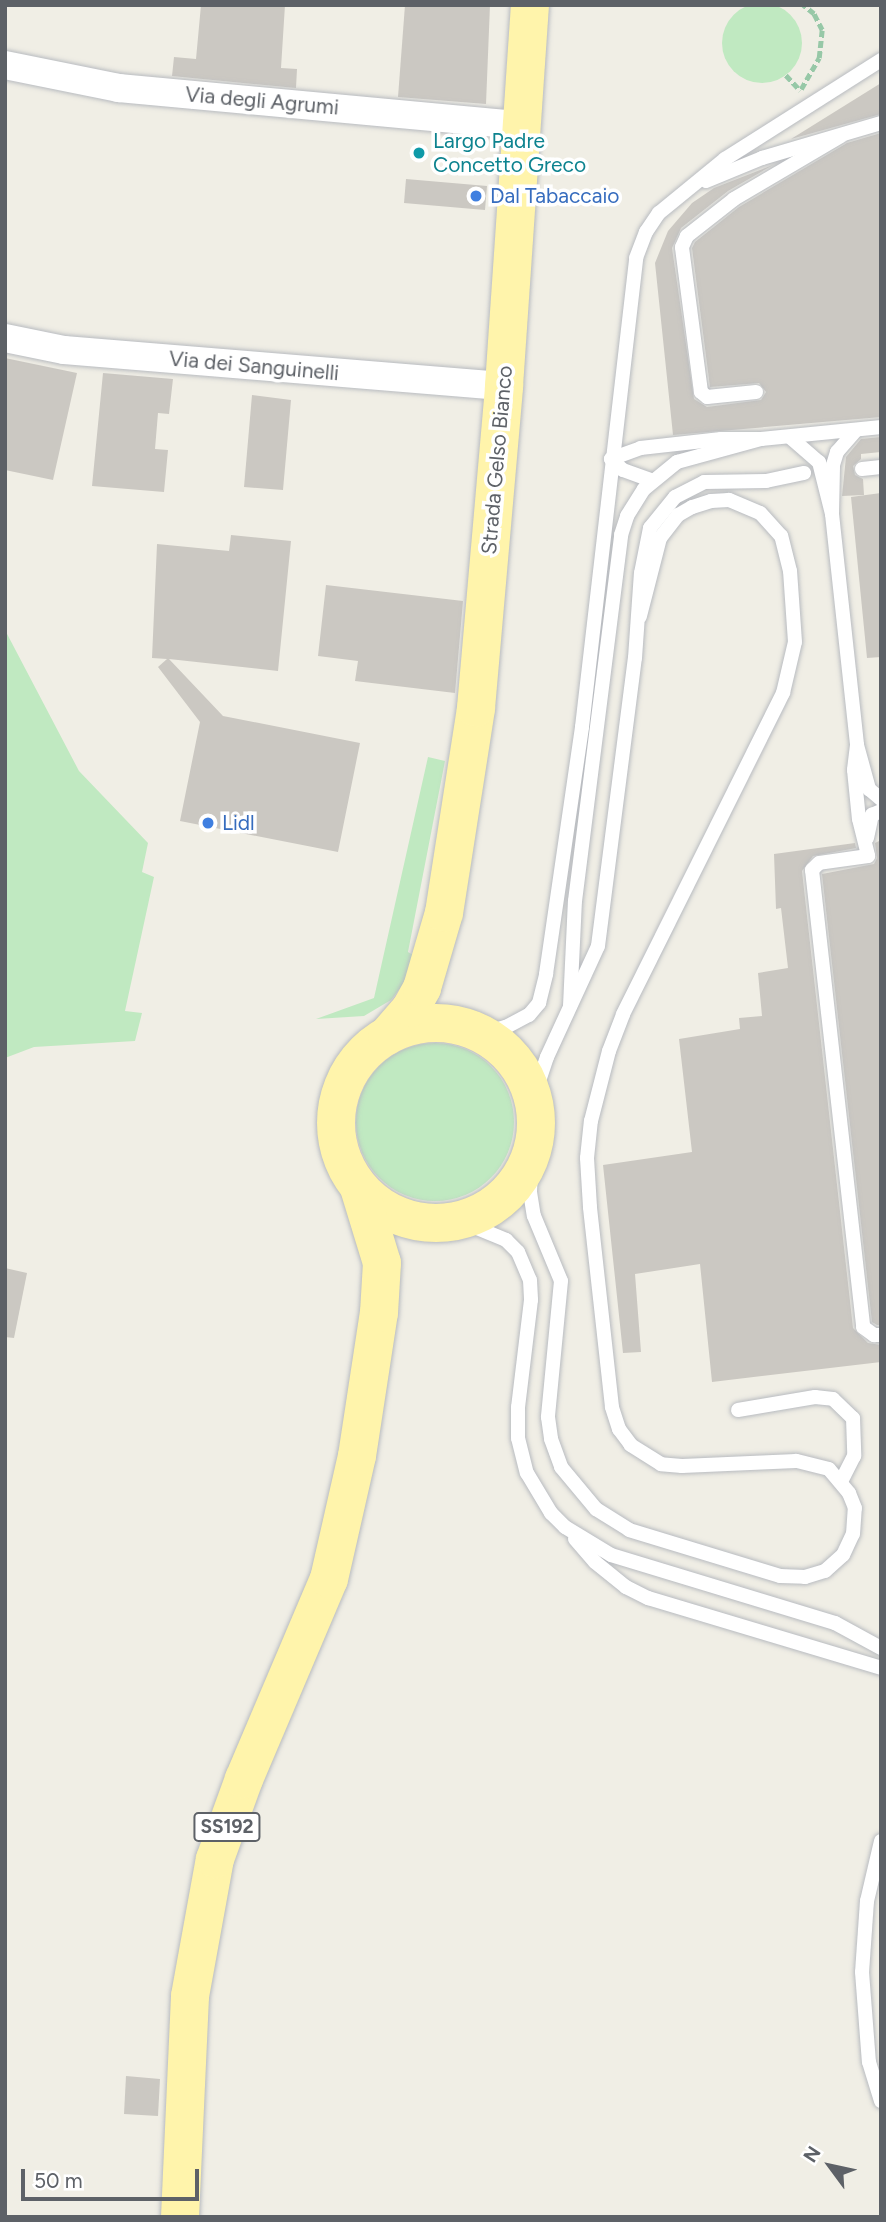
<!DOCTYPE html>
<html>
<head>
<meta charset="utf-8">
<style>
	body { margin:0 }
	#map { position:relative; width:886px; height:2222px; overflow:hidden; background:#f0eee5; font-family:Figtree,sans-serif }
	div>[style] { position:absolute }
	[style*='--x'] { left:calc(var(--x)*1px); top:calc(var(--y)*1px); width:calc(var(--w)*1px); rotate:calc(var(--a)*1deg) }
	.green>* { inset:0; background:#c0e9c1 }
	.round { border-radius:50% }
	.building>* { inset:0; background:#cbc8c2 }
	.path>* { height:4.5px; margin-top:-2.25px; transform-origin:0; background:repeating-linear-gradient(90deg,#97c8a7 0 7px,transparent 0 10.5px) }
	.roads { filter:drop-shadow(0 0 2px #b8bbc0) drop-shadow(0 0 2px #b8bbc0) }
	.service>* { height:14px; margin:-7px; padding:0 7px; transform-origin:7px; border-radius:7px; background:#fff }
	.minor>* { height:28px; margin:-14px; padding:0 14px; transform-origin:14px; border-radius:14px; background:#fff }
	.primary>* { height:38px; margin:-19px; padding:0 19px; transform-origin:19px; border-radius:19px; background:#fff4ab }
	.primary>.ring { margin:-19px; padding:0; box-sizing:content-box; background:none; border:38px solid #fff4ab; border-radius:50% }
	.dots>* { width:19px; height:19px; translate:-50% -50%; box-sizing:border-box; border:4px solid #fff; border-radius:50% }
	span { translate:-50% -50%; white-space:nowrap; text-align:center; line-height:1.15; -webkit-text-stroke:7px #fff; paint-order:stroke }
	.shield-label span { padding:2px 5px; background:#fff; border:2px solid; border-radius:5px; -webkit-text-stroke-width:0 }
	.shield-label { font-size:19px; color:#5d6167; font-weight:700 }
	.street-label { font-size:21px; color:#5d6167 }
	.culture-label { font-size:21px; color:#0d838f }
	.left { translate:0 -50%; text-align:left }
	.shop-label { font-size:21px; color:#366cbe }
	.frame { position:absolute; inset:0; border:7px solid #5d6167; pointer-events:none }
	.north { position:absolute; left:795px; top:2131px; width:70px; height:70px; -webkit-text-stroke:5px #fff; paint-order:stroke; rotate:303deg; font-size:19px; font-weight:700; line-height:28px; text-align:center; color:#5d6167 }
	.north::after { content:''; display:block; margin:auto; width:24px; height:32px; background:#5d6167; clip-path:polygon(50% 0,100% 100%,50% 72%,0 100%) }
	.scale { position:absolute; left:21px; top:2169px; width:178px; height:32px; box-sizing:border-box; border:4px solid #5d6167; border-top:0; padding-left:9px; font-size:21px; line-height:24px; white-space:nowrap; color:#5d6167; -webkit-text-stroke:5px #fff; paint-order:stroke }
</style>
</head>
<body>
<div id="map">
	<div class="green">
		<div class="round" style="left:722px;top:3px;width:80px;height:80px"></div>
		<div style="clip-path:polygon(5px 630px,79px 771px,148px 843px,142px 872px,154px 877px,125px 1011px,142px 1013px,135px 1041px,34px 1047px,5px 1058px)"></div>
		<div style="clip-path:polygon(428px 757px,445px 761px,408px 952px,413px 955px,405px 982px,391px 1000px,364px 1016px,316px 1019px,374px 998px)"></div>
		<div class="round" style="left:356px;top:1043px;width:158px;height:158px"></div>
	</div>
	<div class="building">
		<div style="clip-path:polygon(201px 5px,285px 5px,281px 68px,297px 69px,296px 88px,172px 76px,174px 57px,196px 59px)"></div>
		<div style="clip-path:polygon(405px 5px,490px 5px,486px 104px,398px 97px)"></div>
		<div style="clip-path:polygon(881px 83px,881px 114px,791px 139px)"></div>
		<div style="clip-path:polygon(881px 133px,881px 417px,673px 435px,655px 263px,668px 231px,692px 203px,714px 188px,773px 165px,728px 191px,681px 228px,672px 248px,694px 399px,707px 407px,761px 400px,766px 392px,759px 383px,710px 387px,692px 248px,695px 242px,739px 207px,847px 143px)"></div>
		<div style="clip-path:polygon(406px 179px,487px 186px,485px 210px,404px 203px)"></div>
		<div style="clip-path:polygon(5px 358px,77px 373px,53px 480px,5px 470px)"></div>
		<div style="clip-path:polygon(103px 373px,173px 379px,169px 414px,158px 413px,155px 449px,168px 450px,164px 492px,92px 486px)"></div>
		<div style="clip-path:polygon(252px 395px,291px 400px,283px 490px,244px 487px)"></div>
		<div style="clip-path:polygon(881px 437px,881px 452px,861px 454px,861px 459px,853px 466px,855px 475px,863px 479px,864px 495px,842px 496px,846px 457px,861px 439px)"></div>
		<div style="clip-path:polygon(881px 493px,881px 657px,867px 658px,851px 497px)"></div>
		<div style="clip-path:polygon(231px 535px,291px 541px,278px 671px,169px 659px,223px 716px,360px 743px,338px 852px,180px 821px,200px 722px,158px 667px,167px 659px,152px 658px,157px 544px,229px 551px)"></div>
		<div style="clip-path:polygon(326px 585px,463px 601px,455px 693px,355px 681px,358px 661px,318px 656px)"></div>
		<div style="clip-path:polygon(881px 840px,881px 1325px,877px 1325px,872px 1322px,822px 874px,874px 864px,877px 858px,875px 843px)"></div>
		<div style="clip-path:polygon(855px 843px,856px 848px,813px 856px,802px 871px,853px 1328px,868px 1343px,881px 1345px,881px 1362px,712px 1382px,700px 1264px,635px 1274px,641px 1352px,623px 1353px,603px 1165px,692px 1152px,679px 1039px,740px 1029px,739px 1018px,762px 1016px,758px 973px,788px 968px,781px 908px,776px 909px,774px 854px)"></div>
		<div style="clip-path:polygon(5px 1268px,27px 1273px,14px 1338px,5px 1337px)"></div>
		<div style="clip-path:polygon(126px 2076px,160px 2079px,158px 2116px,124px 2114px)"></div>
	</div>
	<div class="path">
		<div style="--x:786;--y:75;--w:21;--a:47"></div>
		<div style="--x:801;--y:89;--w:36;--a:-60"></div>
		<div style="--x:819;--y:58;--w:28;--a:-84"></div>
		<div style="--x:822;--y:30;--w:18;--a:-117"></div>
		<div style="--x:814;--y:14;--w:14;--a:-141"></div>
	</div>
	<div class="roads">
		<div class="service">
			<div style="--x:706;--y:181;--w:61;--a:-22.3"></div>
			<div style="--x:762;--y:158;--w:124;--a:-16.4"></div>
			<div style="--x:756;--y:392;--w:49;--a:174.2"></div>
			<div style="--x:707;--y:397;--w:8;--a:-140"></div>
			<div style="--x:701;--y:392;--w:146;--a:-97.5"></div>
			<div style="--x:682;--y:247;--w:12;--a:-66"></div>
			<div style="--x:687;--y:236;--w:60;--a:-38.2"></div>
			<div style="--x:734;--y:199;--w:124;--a:-30.5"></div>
			<div style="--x:791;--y:438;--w:37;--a:41"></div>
			<div style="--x:819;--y:462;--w:54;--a:76"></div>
			<div style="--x:832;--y:514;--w:49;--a:-88.8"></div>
			<div style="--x:833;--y:465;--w:14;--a:-73"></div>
			<div style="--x:837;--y:452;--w:29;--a:-49"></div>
			<div style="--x:761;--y:439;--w:121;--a:-5.7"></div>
			<div style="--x:862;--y:469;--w:19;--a:-6"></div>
			<div style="--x:832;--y:514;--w:232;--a:83.8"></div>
			<div style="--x:857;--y:745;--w:46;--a:74.7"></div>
			<div style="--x:869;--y:789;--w:16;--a:40"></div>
			<div style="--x:857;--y:745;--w:25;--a:97"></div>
			<div style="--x:854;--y:770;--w:49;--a:84.2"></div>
			<div style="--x:859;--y:819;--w:38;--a:76"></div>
			<div style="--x:868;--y:856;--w:49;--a:171.9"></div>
			<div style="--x:819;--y:863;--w:10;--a:135"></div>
			<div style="--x:812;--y:870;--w:460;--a:83.6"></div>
			<div style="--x:863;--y:1327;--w:14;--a:36"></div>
			<div style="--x:874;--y:1335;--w:7;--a:0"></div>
			<div style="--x:867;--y:838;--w:24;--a:-78"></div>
			<div style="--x:872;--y:815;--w:10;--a:-24"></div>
			<div style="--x:570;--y:1006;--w:105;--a:-87.3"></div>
			<div style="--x:575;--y:901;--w:369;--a:-82.8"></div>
			<div style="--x:621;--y:535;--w:20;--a:-72"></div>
			<div style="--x:627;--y:516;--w:32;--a:-58"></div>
			<div style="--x:644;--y:489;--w:43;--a:-39.3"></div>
			<div style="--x:677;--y:462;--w:87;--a:-15.3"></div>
			<div style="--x:761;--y:439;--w:40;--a:180"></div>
			<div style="--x:721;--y:439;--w:81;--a:173.6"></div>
			<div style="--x:641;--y:448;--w:32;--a:160"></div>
			<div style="--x:611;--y:459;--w:16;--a:43"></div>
			<div style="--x:623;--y:470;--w:32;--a:20"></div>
			<div style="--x:481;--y:1034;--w:26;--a:-16"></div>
			<div style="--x:506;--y:1027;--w:26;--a:-28"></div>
			<div style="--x:529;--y:1015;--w:16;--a:-50"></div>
			<div style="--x:539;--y:1003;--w:30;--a:-76"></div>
			<div style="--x:546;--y:974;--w:250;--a:-81.7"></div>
			<div style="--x:582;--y:727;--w:472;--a:-83.4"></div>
			<div style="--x:636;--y:258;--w:28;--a:-69"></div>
			<div style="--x:646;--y:232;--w:23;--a:-56"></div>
			<div style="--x:659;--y:213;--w:85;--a:-39.3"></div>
			<div style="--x:725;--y:159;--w:185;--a:-32.4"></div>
			<div style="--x:533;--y:1099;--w:44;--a:-71.6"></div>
			<div style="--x:547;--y:1057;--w:122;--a:-65.3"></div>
			<div style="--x:598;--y:946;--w:290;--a:-82.7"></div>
			<div style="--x:635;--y:658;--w:85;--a:-86"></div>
			<div style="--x:641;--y:573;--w:46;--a:-78.7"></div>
			<div style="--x:650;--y:528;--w:40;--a:-51"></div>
			<div style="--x:675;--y:497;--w:33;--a:-27"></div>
			<div style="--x:704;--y:482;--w:62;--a:-0.9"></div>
			<div style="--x:766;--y:481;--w:39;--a:-12"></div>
			<div style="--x:532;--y:1152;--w:40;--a:92.9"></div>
			<div style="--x:530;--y:1192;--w:24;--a:81"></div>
			<div style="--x:534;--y:1216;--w:70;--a:67.4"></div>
			<div style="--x:561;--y:1281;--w:137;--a:95.5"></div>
			<div style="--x:548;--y:1417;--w:22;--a:82"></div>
			<div style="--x:551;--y:1439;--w:30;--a:70"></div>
			<div style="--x:561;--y:1467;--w:55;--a:50.2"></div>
			<div style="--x:596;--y:1509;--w:39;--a:32"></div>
			<div style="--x:629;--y:1530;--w:158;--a:16.9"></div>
			<div style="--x:780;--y:1576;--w:25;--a:2"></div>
			<div style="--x:805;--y:1577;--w:21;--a:-17"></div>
			<div style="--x:825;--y:1571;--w:24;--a:-42"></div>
			<div style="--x:843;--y:1555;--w:23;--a:-65"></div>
			<div style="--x:853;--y:1534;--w:26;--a:-86"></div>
			<div style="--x:855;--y:1508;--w:16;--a:-112"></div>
			<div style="--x:849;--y:1493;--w:31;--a:-130"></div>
			<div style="--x:829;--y:1469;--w:34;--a:-166"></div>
			<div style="--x:796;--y:1461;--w:114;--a:177.5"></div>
			<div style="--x:682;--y:1466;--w:21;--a:-175"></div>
			<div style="--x:661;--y:1464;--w:36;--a:-148"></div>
			<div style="--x:631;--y:1445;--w:20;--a:-127"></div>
			<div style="--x:619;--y:1429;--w:23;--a:-108"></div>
			<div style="--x:612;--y:1407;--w:201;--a:-96.3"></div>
			<div style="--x:590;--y:1207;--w:49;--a:-93.5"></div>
			<div style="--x:587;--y:1158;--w:37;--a:-84"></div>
			<div style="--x:591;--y:1121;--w:72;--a:-75.6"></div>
			<div style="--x:609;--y:1051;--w:40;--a:-69"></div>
			<div style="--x:623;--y:1014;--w:359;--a:-63.5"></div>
			<div style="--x:783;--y:693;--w:52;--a:-76.8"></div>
			<div style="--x:795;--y:642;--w:71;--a:-94"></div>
			<div style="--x:790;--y:571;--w:36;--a:-104"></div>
			<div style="--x:781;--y:536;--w:31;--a:-132"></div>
			<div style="--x:760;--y:513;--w:34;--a:-157"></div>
			<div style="--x:729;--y:500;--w:18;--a:177"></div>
			<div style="--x:711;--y:501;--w:20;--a:162"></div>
			<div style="--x:692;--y:507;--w:16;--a:150"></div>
			<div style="--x:678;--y:515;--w:29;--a:128"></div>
			<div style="--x:660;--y:538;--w:81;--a:104.4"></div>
			<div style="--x:460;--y:1221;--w:50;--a:22.4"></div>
			<div style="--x:506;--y:1240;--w:17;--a:45"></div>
			<div style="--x:518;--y:1252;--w:30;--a:67"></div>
			<div style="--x:530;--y:1280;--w:20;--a:87"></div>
			<div style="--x:531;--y:1300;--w:108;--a:96.9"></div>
			<div style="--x:518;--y:1407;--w:31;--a:90"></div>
			<div style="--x:518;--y:1438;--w:36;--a:76"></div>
			<div style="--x:527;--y:1473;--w:47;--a:59"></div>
			<div style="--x:551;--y:1513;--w:20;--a:45"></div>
			<div style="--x:565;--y:1527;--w:54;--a:31.3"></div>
			<div style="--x:611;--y:1555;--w:234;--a:16.9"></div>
			<div style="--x:835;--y:1623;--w:52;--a:28.5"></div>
			<div style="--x:738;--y:1410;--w:78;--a:-9.6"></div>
			<div style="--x:815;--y:1397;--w:18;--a:6"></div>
			<div style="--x:833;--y:1399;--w:28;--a:44"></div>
			<div style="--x:853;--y:1418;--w:38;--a:88"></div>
			<div style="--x:854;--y:1456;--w:28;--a:117"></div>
			<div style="--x:575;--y:1539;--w:30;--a:49"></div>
			<div style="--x:595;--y:1562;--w:40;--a:39"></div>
			<div style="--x:626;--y:1587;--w:25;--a:27"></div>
			<div style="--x:648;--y:1598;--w:243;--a:16.7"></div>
			<div style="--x:881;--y:1841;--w:62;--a:103.1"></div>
			<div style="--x:867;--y:1901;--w:71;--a:94"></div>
			<div style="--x:862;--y:1972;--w:90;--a:85.6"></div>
			<div style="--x:869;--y:2062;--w:41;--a:72.9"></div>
		</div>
		<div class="minor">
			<div style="--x:5;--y:65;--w:116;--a:11.4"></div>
			<div style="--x:119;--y:88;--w:404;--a:5.3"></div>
			<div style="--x:5;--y:338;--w:60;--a:11.5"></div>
			<div style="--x:64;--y:350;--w:441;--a:4.7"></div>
		</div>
		<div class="primary">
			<div class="ring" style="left:336px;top:1023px;width:162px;height:162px"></div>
			<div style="--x:387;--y:1036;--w:37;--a:-49"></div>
			<div style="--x:411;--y:1008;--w:23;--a:-61"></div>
			<div style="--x:422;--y:988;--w:78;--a:-73.7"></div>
			<div style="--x:444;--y:913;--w:207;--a:-81.1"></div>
			<div style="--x:476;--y:708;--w:323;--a:-85"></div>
			<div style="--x:504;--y:386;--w:382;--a:-86.1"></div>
			<div style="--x:180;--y:2217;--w:221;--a:-87.4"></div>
			<div style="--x:190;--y:1996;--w:139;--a:-79.7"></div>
			<div style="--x:215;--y:1859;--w:85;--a:-70.1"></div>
			<div style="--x:244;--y:1779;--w:217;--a:-67"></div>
			<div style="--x:329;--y:1579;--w:126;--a:-77.2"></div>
			<div style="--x:357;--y:1456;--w:145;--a:-81.3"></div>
			<div style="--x:379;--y:1313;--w:50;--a:-86.6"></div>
			<div style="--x:382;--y:1263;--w:78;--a:-107"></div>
		</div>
	</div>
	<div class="dots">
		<div style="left:419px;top:153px;background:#0f9aa8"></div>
		<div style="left:476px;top:196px;background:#3f7fe0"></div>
		<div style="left:208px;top:823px;background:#3f7fe0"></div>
	</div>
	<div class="shield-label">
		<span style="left:227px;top:1827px">SS192</span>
	</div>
	<div class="street-label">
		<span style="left:262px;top:101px;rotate:5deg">Via degli Agrumi</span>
		<span style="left:254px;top:366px;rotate:5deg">Via dei Sanguinelli</span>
		<span style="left:497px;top:460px;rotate:-85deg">Strada Gelso Bianco</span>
	</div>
	<div class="culture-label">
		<span class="left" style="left:433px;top:153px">Largo Padre<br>Concetto Greco</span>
	</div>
	<div class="shop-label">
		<span class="left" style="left:490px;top:196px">Dal Tabaccaio</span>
		<span class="left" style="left:222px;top:823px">Lidl</span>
	</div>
	<div class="frame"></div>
	<div class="north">N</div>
	<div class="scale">50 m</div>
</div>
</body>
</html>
